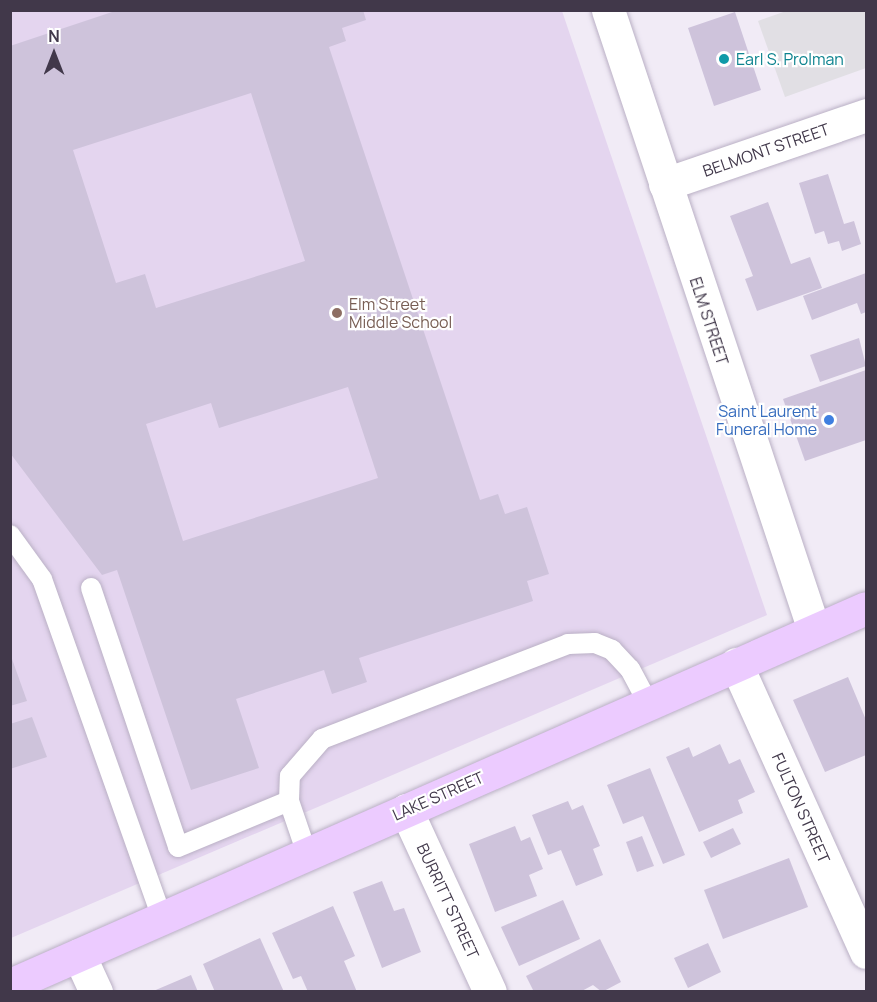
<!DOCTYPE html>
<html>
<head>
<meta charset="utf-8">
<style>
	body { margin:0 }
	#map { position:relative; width:877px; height:1002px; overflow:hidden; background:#f1ebf6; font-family:Manrope,sans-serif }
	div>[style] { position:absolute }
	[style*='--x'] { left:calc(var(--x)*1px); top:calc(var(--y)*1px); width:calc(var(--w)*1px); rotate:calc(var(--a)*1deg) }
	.education>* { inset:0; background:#e4d5ef }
	.parking>* { inset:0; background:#e1dfe4 }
	.building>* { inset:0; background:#cec3db }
	.roads { filter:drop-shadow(0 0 2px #bab0c5) drop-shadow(0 0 2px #bab0c5) }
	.lane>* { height:20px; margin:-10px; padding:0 10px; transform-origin:10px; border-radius:10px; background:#fff }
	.street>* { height:33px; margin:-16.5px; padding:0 16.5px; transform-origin:16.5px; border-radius:16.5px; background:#fff }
	.secondary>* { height:33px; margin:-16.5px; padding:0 16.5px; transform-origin:16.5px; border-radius:16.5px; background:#eccbff }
	.dots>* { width:16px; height:16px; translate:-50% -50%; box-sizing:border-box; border:3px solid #fff; border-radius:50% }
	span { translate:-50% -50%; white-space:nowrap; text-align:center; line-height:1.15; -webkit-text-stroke:4.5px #fff; paint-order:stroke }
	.culture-label { font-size:16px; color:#0d838f }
	.left { translate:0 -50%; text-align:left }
	.street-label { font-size:16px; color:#41384a }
	.education-label { font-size:16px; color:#785e54 }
	.shop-label { font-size:16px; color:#366cbe }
	.right { translate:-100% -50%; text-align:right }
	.frame { position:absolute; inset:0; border:12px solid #41384a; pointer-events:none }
	.north { position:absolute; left:24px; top:24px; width:60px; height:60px; -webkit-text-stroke:4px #fff; paint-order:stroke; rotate:0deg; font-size:16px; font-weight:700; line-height:24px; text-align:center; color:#41384a }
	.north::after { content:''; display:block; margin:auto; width:21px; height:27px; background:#41384a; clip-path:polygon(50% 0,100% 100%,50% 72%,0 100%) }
</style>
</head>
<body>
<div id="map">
	<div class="education">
		<div style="clip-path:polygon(11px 11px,562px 11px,767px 615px,11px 938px)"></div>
	</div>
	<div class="parking">
		<div style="clip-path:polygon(789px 10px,866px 11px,866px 68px,785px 97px,758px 21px)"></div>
	</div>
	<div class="building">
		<div style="clip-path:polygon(evenodd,118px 10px,363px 10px,366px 20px,342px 28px,346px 41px,329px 47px,480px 500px,498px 494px,505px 514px,527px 507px,549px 574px,527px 581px,533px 601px,359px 658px,367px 682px,332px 694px,324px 670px,236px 699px,259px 768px,191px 790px,117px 570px,102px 575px,10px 453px,10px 46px,118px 10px,251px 93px,305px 261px,156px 308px,145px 274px,116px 283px,73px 150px,251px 93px,118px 10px,348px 387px,378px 478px,183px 541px,146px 424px,211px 403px,219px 428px,348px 387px)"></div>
		<div style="clip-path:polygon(735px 12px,761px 90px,714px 106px,688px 28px)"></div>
		<div style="clip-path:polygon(828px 174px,844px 224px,854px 221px,861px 244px,842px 251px,839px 241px,828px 244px,824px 231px,815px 234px,799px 183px)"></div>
		<div style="clip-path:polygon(768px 202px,791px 264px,810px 257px,822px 288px,757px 311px,745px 279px,753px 276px,730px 216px)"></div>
		<div style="clip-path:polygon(866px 273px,866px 312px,861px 314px,857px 303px,812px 320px,803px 296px)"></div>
		<div style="clip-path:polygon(859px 338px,866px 366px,820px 382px,810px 355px)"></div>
		<div style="clip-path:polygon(866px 370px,866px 440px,805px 461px,783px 399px)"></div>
		<div style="clip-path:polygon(12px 659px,27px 701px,10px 706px,10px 660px)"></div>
		<div style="clip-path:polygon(848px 677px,866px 720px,866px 755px,825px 772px,793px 700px)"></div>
		<div style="clip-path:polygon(32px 717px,47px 757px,10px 769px,10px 724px)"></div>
		<div style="clip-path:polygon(720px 744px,729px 764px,740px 759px,755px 792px,738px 800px,743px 813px,699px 832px,666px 757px,689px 747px,693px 757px)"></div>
		<div style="clip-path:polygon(650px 768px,685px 855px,663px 864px,643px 816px,623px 824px,607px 785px)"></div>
		<div style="clip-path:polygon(568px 801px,572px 810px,583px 805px,600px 846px,593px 849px,603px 875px,576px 886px,561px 850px,548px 855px,532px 815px)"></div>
		<div style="clip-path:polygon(515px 826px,521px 841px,530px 837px,543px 869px,529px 875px,537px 896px,495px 912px,469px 844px)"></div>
		<div style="clip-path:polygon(733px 828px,741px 844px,711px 858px,703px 842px)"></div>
		<div style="clip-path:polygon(642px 836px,654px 866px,637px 872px,626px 842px)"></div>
		<div style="clip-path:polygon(789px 858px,808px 907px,723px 939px,704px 890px)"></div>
		<div style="clip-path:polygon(382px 881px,394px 911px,404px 908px,421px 952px,382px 968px,353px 892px)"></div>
		<div style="clip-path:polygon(563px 900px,580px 939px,519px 966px,501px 927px)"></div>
		<div style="clip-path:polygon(333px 906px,355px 956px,344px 961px,357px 992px,308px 992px,301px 976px,293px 979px,272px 933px)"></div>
		<div style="clip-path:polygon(260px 938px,284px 992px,215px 992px,203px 964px)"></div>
		<div style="clip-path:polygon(600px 939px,621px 982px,602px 992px,593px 985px,580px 992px,534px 992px,526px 976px)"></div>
		<div style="clip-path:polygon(708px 943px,721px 972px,688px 988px,674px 958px)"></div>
		<div style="clip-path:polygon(191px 975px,198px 992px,151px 992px)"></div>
	</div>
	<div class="roads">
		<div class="lane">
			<div style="--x:10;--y:535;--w:54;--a:54"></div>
			<div style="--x:42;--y:579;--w:360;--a:70.5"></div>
			<div style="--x:91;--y:588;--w:273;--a:71.4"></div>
			<div style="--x:178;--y:847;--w:120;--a:-22.5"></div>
			<div style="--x:289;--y:801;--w:56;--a:71.2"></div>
			<div style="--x:289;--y:801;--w:25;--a:-88"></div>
			<div style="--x:290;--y:776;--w:49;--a:-49.1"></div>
			<div style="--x:322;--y:739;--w:264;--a:-21.1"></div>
			<div style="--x:568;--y:644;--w:27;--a:-2"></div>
			<div style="--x:595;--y:643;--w:18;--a:22"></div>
			<div style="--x:612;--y:650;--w:26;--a:47"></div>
			<div style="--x:630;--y:669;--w:38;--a:62"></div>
		</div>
		<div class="street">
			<div style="--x:608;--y:10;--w:653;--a:71.62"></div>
			<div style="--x:665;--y:184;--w:213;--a:-18.9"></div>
			<div style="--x:736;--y:664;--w:316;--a:65.7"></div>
			<div style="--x:406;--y:810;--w:200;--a:65.2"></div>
			<div style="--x:79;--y:955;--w:41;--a:65.3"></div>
		</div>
		<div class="secondary">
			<div style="--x:10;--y:985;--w:935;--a:-23.77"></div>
		</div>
	</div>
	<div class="dots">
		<div style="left:724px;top:59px;background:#0f9aa8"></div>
		<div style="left:337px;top:313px;background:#8d6e63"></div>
		<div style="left:829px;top:420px;background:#3f7fe0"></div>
	</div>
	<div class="culture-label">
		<span class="left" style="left:736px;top:59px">Earl S. Prolman</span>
	</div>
	<div class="street-label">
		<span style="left:766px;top:150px;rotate:-19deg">BELMONT STREET</span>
		<span style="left:709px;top:321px;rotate:72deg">ELM STREET</span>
		<span style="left:438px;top:796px;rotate:-24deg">LAKE STREET</span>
		<span style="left:801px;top:808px;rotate:66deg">FULTON STREET</span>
		<span style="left:448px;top:901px;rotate:65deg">BURRITT STREET</span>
	</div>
	<div class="education-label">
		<span class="left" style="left:349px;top:313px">Elm Street<br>Middle School</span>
	</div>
	<div class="shop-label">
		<span class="right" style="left:817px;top:420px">Saint Laurent<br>Funeral Home</span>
	</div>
	<div class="frame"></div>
	<div class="north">N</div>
</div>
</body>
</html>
